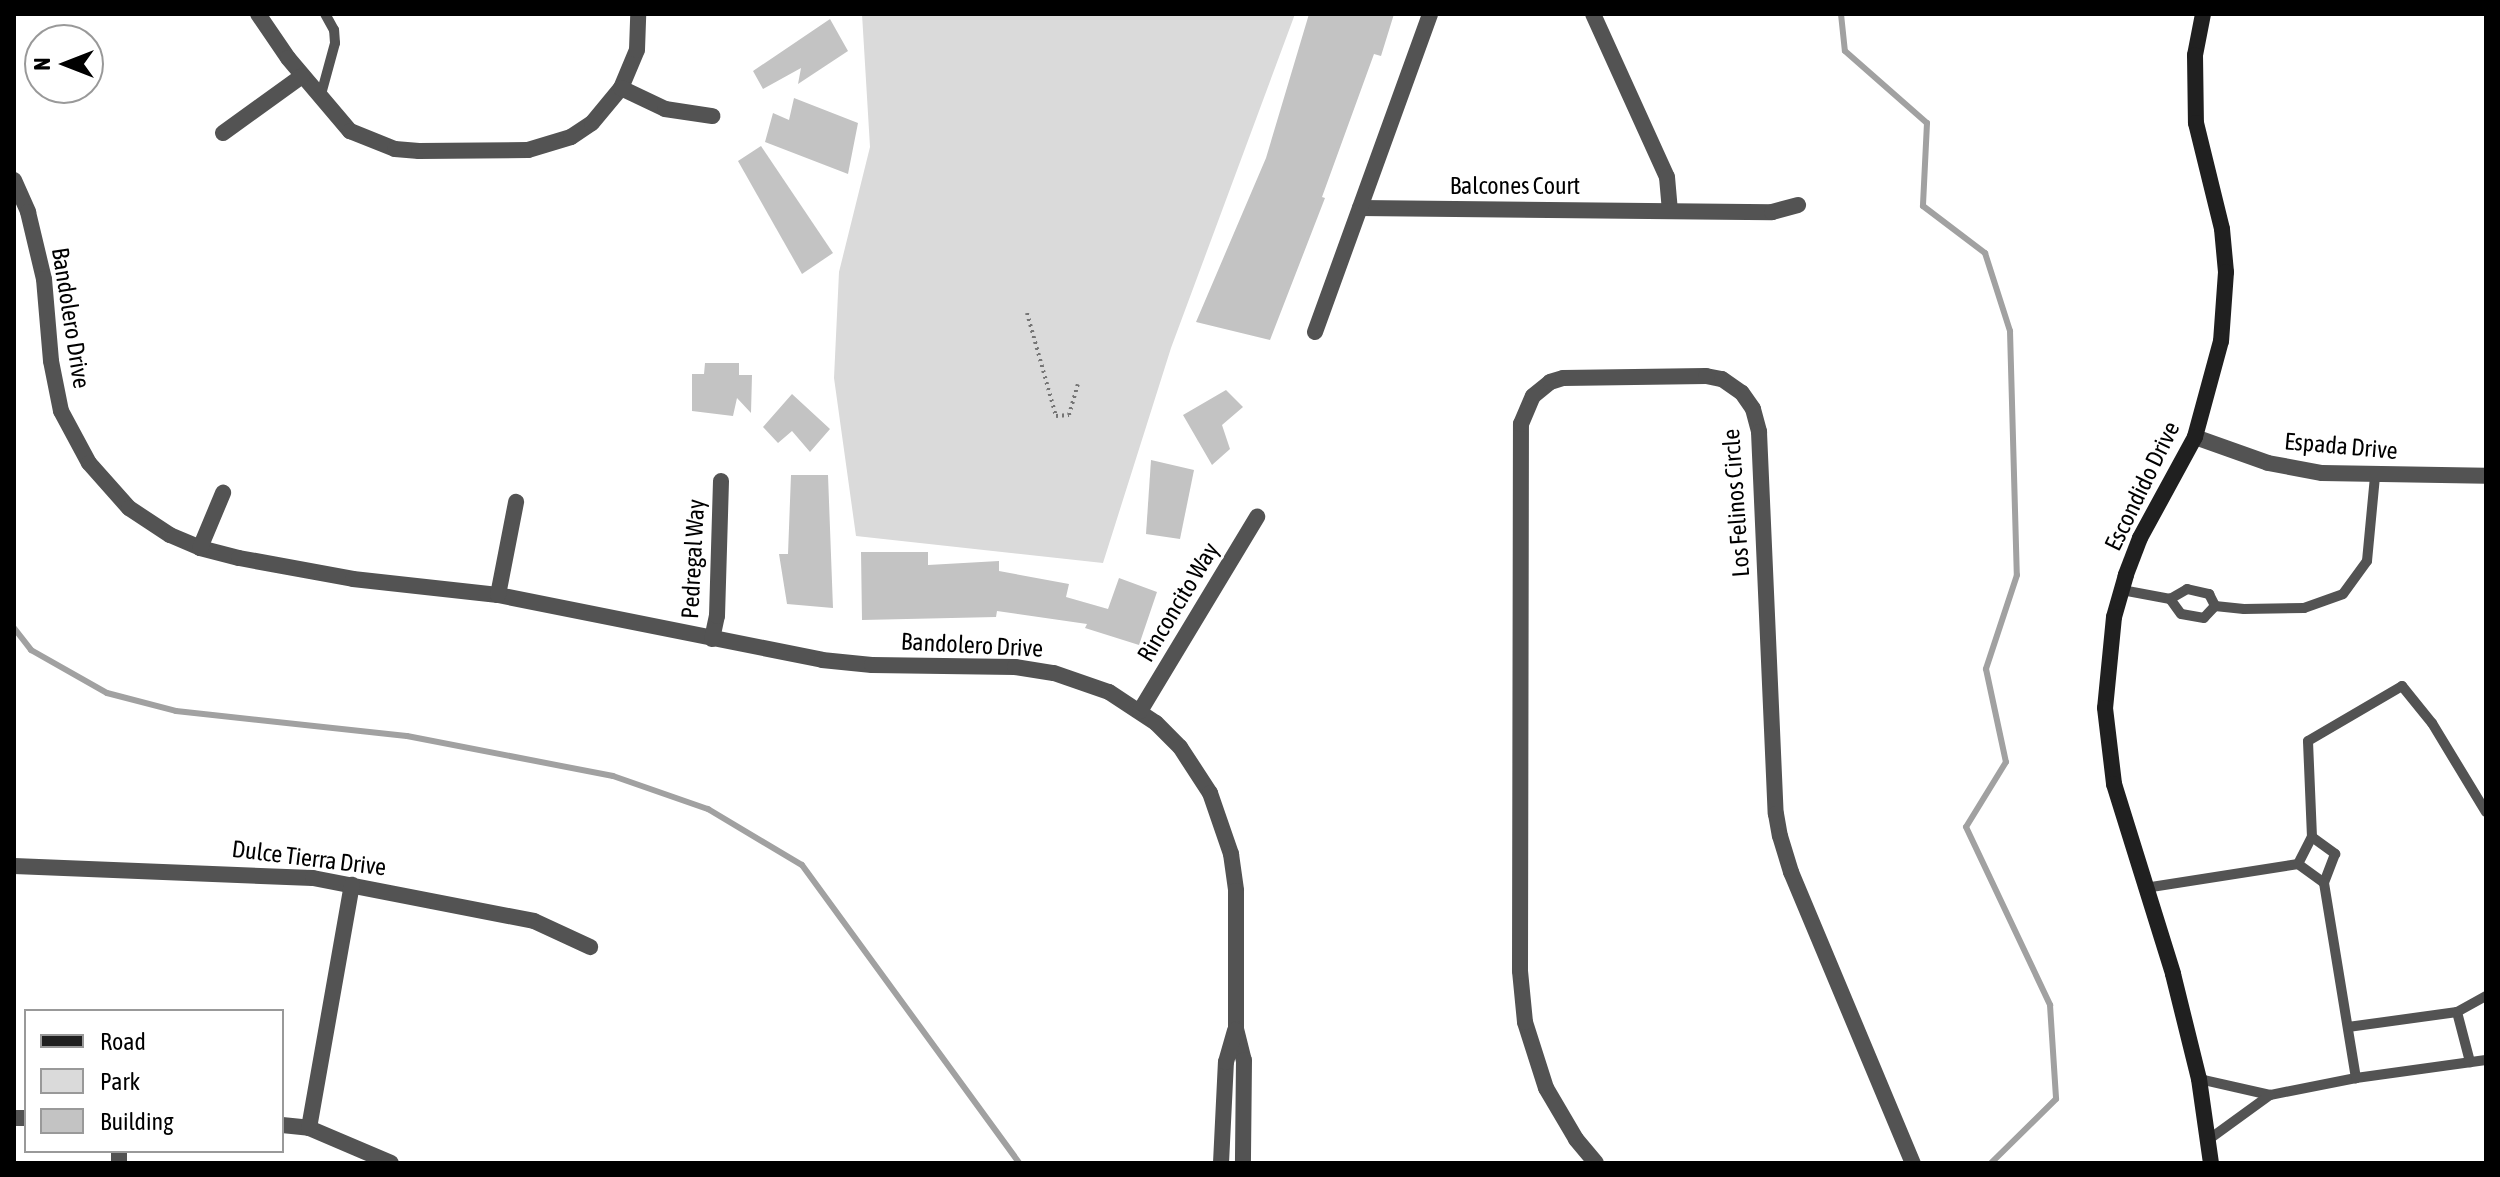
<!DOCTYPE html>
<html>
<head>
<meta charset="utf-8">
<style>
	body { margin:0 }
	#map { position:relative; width:2500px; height:1177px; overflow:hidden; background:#fff; font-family:"Asap Condensed",sans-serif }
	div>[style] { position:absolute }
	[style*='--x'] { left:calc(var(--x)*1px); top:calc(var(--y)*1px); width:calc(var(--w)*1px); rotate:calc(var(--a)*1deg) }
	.green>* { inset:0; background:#dadada }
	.stream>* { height:6px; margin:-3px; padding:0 3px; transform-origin:3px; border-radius:3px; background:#a1a1a1 }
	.building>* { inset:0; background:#c3c3c3 }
	.path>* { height:4px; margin-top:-2px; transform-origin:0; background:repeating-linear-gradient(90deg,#757575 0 2px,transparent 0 6px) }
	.lane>* { height:10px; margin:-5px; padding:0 5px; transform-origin:5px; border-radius:5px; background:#535353 }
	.street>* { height:16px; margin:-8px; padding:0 8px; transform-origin:8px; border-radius:8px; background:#535353 }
	.secondary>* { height:16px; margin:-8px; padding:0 8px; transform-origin:8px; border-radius:8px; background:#202020 }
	span { translate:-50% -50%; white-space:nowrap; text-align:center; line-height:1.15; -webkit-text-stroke:6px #fff; paint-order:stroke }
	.street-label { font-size:24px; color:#000 }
	.frame { position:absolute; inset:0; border:16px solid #000; pointer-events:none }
	.legend { position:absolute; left:24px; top:1009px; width:260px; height:144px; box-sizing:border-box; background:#fff; border:2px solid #999; margin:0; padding:10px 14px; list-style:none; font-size:24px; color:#000 }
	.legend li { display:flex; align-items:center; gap:16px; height:40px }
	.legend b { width:40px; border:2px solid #999 }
	.north { position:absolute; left:24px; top:24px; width:80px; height:80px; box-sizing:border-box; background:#fff; border:2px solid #999; border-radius:50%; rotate:270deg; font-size:22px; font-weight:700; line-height:32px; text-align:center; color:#000 }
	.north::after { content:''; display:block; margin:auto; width:28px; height:36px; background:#000; clip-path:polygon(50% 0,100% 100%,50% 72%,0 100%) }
</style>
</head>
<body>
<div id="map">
	<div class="green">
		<div style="clip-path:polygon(862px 14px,1295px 14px,1171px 348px,1103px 563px,856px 536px,834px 378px,839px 272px,870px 147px)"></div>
	</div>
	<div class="stream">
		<div style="--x:1841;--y:14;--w:37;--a:84"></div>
		<div style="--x:1845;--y:51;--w:109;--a:41.3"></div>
		<div style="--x:1927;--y:123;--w:83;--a:92.8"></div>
		<div style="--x:1923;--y:206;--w:78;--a:37.2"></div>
		<div style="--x:1985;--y:253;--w:82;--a:72.2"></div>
		<div style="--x:2010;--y:331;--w:244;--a:88.4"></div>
		<div style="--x:2017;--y:575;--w:99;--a:108.3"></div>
		<div style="--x:1986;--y:669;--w:95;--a:77.9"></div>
		<div style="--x:2006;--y:762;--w:76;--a:121.6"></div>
		<div style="--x:1966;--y:827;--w:197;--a:64.7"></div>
		<div style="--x:2050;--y:1005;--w:94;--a:86.3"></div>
		<div style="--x:2056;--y:1099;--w:91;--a:135.4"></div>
		<div style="--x:14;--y:628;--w:28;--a:52"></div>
		<div style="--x:31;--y:650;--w:87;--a:29.5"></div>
		<div style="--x:107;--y:693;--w:71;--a:14.6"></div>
		<div style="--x:176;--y:711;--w:232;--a:6.2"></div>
		<div style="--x:407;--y:736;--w:210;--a:11"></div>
		<div style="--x:613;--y:776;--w:101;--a:19.2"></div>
		<div style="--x:708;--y:809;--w:109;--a:30.8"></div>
		<div style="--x:802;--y:865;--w:369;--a:53.9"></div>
	</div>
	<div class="building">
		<div style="clip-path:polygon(1309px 14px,1394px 14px,1381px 56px,1374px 54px,1322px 197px,1325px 198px,1270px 340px,1196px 322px,1266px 158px)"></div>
		<div style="clip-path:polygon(830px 19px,848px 51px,798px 84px,801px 68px,763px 89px,753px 71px)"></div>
		<div style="clip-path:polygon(794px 98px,858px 123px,848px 174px,765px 142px,773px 113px,789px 120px)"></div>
		<div style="clip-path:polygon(761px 146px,833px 253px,802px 274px,738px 161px)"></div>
		<div style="clip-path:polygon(705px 363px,739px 363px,739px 375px,752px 375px,751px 413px,737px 398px,733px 416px,692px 411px,692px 374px,704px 374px)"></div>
		<div style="clip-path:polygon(1226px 390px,1243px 407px,1222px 425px,1230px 449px,1212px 465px,1183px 415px)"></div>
		<div style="clip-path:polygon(792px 394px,830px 429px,810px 452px,792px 431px,778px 443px,763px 427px)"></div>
		<div style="clip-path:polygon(1151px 460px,1194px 470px,1180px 539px,1146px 534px)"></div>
		<div style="clip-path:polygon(791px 475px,828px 475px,833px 608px,787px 604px,779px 554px,788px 554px)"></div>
		<div style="clip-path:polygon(861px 552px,928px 552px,928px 565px,999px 561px,999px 571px,1069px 584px,1066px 597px,1108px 609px,1119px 578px,1157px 592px,1139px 645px,1085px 628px,1087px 624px,997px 611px,996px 617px,862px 620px)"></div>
	</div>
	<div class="path">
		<div style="--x:1027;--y:313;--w:107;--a:74.3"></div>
		<div style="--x:1056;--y:416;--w:13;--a:-4"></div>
		<div style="--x:1069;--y:415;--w:32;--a:-74"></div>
	</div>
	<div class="lane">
		<div style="--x:320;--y:98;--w:57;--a:-74.7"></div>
		<div style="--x:335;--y:43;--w:13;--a:-94"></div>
		<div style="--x:334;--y:30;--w:18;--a:-119"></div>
		<div style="--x:2122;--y:590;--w:49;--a:10.6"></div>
		<div style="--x:2215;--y:606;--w:16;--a:133"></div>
		<div style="--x:2204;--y:618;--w:23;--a:-170"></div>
		<div style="--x:2181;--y:614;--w:19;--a:-126"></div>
		<div style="--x:2170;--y:599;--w:20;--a:-30"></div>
		<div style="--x:2187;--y:589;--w:23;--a:13"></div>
		<div style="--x:2209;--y:594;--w:13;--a:63"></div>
		<div style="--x:2215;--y:606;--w:29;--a:6"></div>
		<div style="--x:2244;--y:609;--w:60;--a:-1"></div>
		<div style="--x:2304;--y:608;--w:41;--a:-19.7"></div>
		<div style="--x:2343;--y:594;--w:41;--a:-54"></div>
		<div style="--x:2367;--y:561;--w:85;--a:-84.6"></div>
		<div style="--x:2312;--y:837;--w:29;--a:36"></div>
		<div style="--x:2335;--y:854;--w:31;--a:111"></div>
		<div style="--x:2298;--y:864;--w:30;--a:-63"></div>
		<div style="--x:2312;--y:837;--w:96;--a:-92.4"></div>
		<div style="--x:2308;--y:741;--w:109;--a:-30.3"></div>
		<div style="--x:2402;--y:686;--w:48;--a:51"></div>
		<div style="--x:2432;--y:723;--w:104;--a:58.8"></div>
		<div style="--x:2145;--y:888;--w:155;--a:-8.9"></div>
		<div style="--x:2298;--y:864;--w:32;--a:36"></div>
		<div style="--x:2324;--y:883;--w:198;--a:80.7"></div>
		<div style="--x:2356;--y:1078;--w:88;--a:168.8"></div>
		<div style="--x:2270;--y:1095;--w:73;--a:-167.3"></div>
		<div style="--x:2457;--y:1012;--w:52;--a:75.4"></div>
		<div style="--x:2348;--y:1027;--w:110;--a:-7.8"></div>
		<div style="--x:2457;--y:1012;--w:33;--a:-29"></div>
		<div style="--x:2356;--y:1078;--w:131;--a:-7.9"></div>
		<div style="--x:2208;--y:1140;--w:77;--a:-36"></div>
	</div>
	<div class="street">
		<div style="--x:258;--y:14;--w:53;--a:55.7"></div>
		<div style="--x:288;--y:58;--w:96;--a:49.7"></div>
		<div style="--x:350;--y:131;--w:48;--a:21.8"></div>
		<div style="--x:395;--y:149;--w:24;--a:5"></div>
		<div style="--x:419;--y:151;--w:109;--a:-0.5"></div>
		<div style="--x:528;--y:150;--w:45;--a:-16.8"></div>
		<div style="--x:571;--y:137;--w:25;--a:-34"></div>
		<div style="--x:592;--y:123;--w:45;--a:-50.4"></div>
		<div style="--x:621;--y:88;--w:41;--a:-67.2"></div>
		<div style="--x:637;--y:50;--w:36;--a:-88"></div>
		<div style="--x:1593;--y:14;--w:179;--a:65.6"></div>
		<div style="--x:1667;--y:177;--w:33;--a:85"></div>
		<div style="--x:621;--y:88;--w:49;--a:25.5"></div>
		<div style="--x:665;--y:109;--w:48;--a:8.5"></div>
		<div style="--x:223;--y:133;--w:97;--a:-35.8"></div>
		<div style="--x:14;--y:180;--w:35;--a:66"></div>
		<div style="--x:28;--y:212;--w:69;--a:76.6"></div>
		<div style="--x:44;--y:279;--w:82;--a:85.1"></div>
		<div style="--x:51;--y:361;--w:51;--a:78.7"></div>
		<div style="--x:61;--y:411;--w:59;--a:61.7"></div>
		<div style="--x:89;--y:463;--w:60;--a:48.4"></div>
		<div style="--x:129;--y:508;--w:49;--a:33.4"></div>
		<div style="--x:170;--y:535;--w:33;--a:23"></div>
		<div style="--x:200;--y:548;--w:40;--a:14.4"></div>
		<div style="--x:239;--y:558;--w:116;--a:10.4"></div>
		<div style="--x:353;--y:579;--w:146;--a:6.3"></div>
		<div style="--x:498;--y:595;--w:330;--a:11.3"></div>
		<div style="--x:822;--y:660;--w:50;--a:5.7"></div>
		<div style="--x:872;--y:665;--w:143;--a:0.8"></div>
		<div style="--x:1015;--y:667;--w:39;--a:9"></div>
		<div style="--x:1054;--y:673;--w:58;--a:19.1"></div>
		<div style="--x:1109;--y:692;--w:56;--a:33.4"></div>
		<div style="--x:1156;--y:723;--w:34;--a:45"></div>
		<div style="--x:1180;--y:747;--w:55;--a:56.9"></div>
		<div style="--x:1210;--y:793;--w:65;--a:71"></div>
		<div style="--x:1231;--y:854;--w:37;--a:82"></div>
		<div style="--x:1236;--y:891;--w:138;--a:90"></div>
		<div style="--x:1236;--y:1029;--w:32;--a:76"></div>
		<div style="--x:1244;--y:1060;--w:103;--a:90.6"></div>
		<div style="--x:1360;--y:208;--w:412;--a:0.6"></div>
		<div style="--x:1772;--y:212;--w:27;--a:-15"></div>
		<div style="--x:1315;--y:332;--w:338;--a:-70.1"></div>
		<div style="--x:2195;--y:437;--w:77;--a:19.6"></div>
		<div style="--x:2268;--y:463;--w:55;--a:10.5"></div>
		<div style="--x:2322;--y:473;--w:164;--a:1"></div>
		<div style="--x:200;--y:548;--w:60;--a:-67.3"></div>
		<div style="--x:498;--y:595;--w:95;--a:-79"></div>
		<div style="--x:712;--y:639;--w:24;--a:-78"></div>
		<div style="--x:717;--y:616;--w:135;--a:-88.3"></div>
		<div style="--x:1140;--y:711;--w:227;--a:-58.9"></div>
		<div style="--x:14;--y:866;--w:299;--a:2.3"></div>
		<div style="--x:313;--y:878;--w:225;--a:11"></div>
		<div style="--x:534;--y:921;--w:62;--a:24.9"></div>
		<div style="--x:14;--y:1118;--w:12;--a:0"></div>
		<div style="--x:282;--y:1125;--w:27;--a:6"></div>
		<div style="--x:309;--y:1128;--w:89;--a:23.1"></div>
		<div style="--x:309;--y:1128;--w:247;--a:-80"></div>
		<div style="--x:119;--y:1163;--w:12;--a:-90"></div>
		<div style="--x:1221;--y:1163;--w:101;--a:-87.2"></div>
		<div style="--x:1226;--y:1062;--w:33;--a:-74"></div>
		<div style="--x:1596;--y:1163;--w:31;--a:-130"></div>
		<div style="--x:1576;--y:1139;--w:59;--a:-120.5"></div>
		<div style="--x:1546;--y:1088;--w:69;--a:-107.7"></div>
		<div style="--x:1525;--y:1022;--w:51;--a:-95.6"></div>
		<div style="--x:1520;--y:971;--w:547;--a:-89.9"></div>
		<div style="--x:1521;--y:424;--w:30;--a:-67"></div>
		<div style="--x:1533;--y:396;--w:22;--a:-39"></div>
		<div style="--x:1550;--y:382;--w:14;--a:-17"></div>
		<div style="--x:1563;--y:378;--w:143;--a:-0.8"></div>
		<div style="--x:1706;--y:376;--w:16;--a:11"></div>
		<div style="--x:1722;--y:379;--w:24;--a:35"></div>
		<div style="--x:1742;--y:393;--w:19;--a:55"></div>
		<div style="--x:1753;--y:409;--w:24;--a:75"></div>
		<div style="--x:1759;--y:432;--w:382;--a:87.5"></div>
		<div style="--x:1776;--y:814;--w:22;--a:80"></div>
		<div style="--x:1780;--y:836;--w:38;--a:73"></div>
		<div style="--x:1791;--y:872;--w:316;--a:67.3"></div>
	</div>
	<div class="secondary">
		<div style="--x:2203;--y:14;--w:42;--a:101"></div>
		<div style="--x:2195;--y:55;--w:68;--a:89.2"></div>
		<div style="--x:2196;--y:123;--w:109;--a:76.2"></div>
		<div style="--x:2222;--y:229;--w:43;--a:84.7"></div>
		<div style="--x:2226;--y:272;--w:69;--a:94.1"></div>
		<div style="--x:2221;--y:341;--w:99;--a:105.2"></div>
		<div style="--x:2195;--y:437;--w:115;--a:118.6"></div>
		<div style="--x:2140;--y:538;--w:40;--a:111"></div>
		<div style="--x:2126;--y:575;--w:44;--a:105.9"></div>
		<div style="--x:2114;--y:617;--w:91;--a:95.6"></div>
		<div style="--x:2105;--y:708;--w:77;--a:83.2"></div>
		<div style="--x:2114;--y:784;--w:199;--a:72.7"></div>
		<div style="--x:2173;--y:974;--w:108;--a:76.1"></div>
		<div style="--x:2199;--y:1079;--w:85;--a:81.9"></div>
	</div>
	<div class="street-label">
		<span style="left:1515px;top:186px">Balcones Court</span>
		<span style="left:71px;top:318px;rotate:81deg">Bandolero Drive</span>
		<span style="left:2341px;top:446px;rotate:5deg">Espada Drive</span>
		<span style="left:2142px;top:486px;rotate:-64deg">Escondido Drive</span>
		<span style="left:1736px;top:503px;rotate:-94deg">Los Felinos Circle</span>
		<span style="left:693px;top:559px;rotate:-87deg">Pedregal Way</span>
		<span style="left:1178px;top:602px;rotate:-59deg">Rinconcito Way</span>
		<span style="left:972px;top:645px;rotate:3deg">Bandolero Drive</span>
		<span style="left:309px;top:858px;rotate:7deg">Dulce Tierra Drive</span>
	</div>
	<div class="frame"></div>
	<ul class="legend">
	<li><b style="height:10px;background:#202020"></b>Road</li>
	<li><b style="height:22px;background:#dadada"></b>Park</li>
	<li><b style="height:22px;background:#c3c3c3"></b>Building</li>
	</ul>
	<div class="north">N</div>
</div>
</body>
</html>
